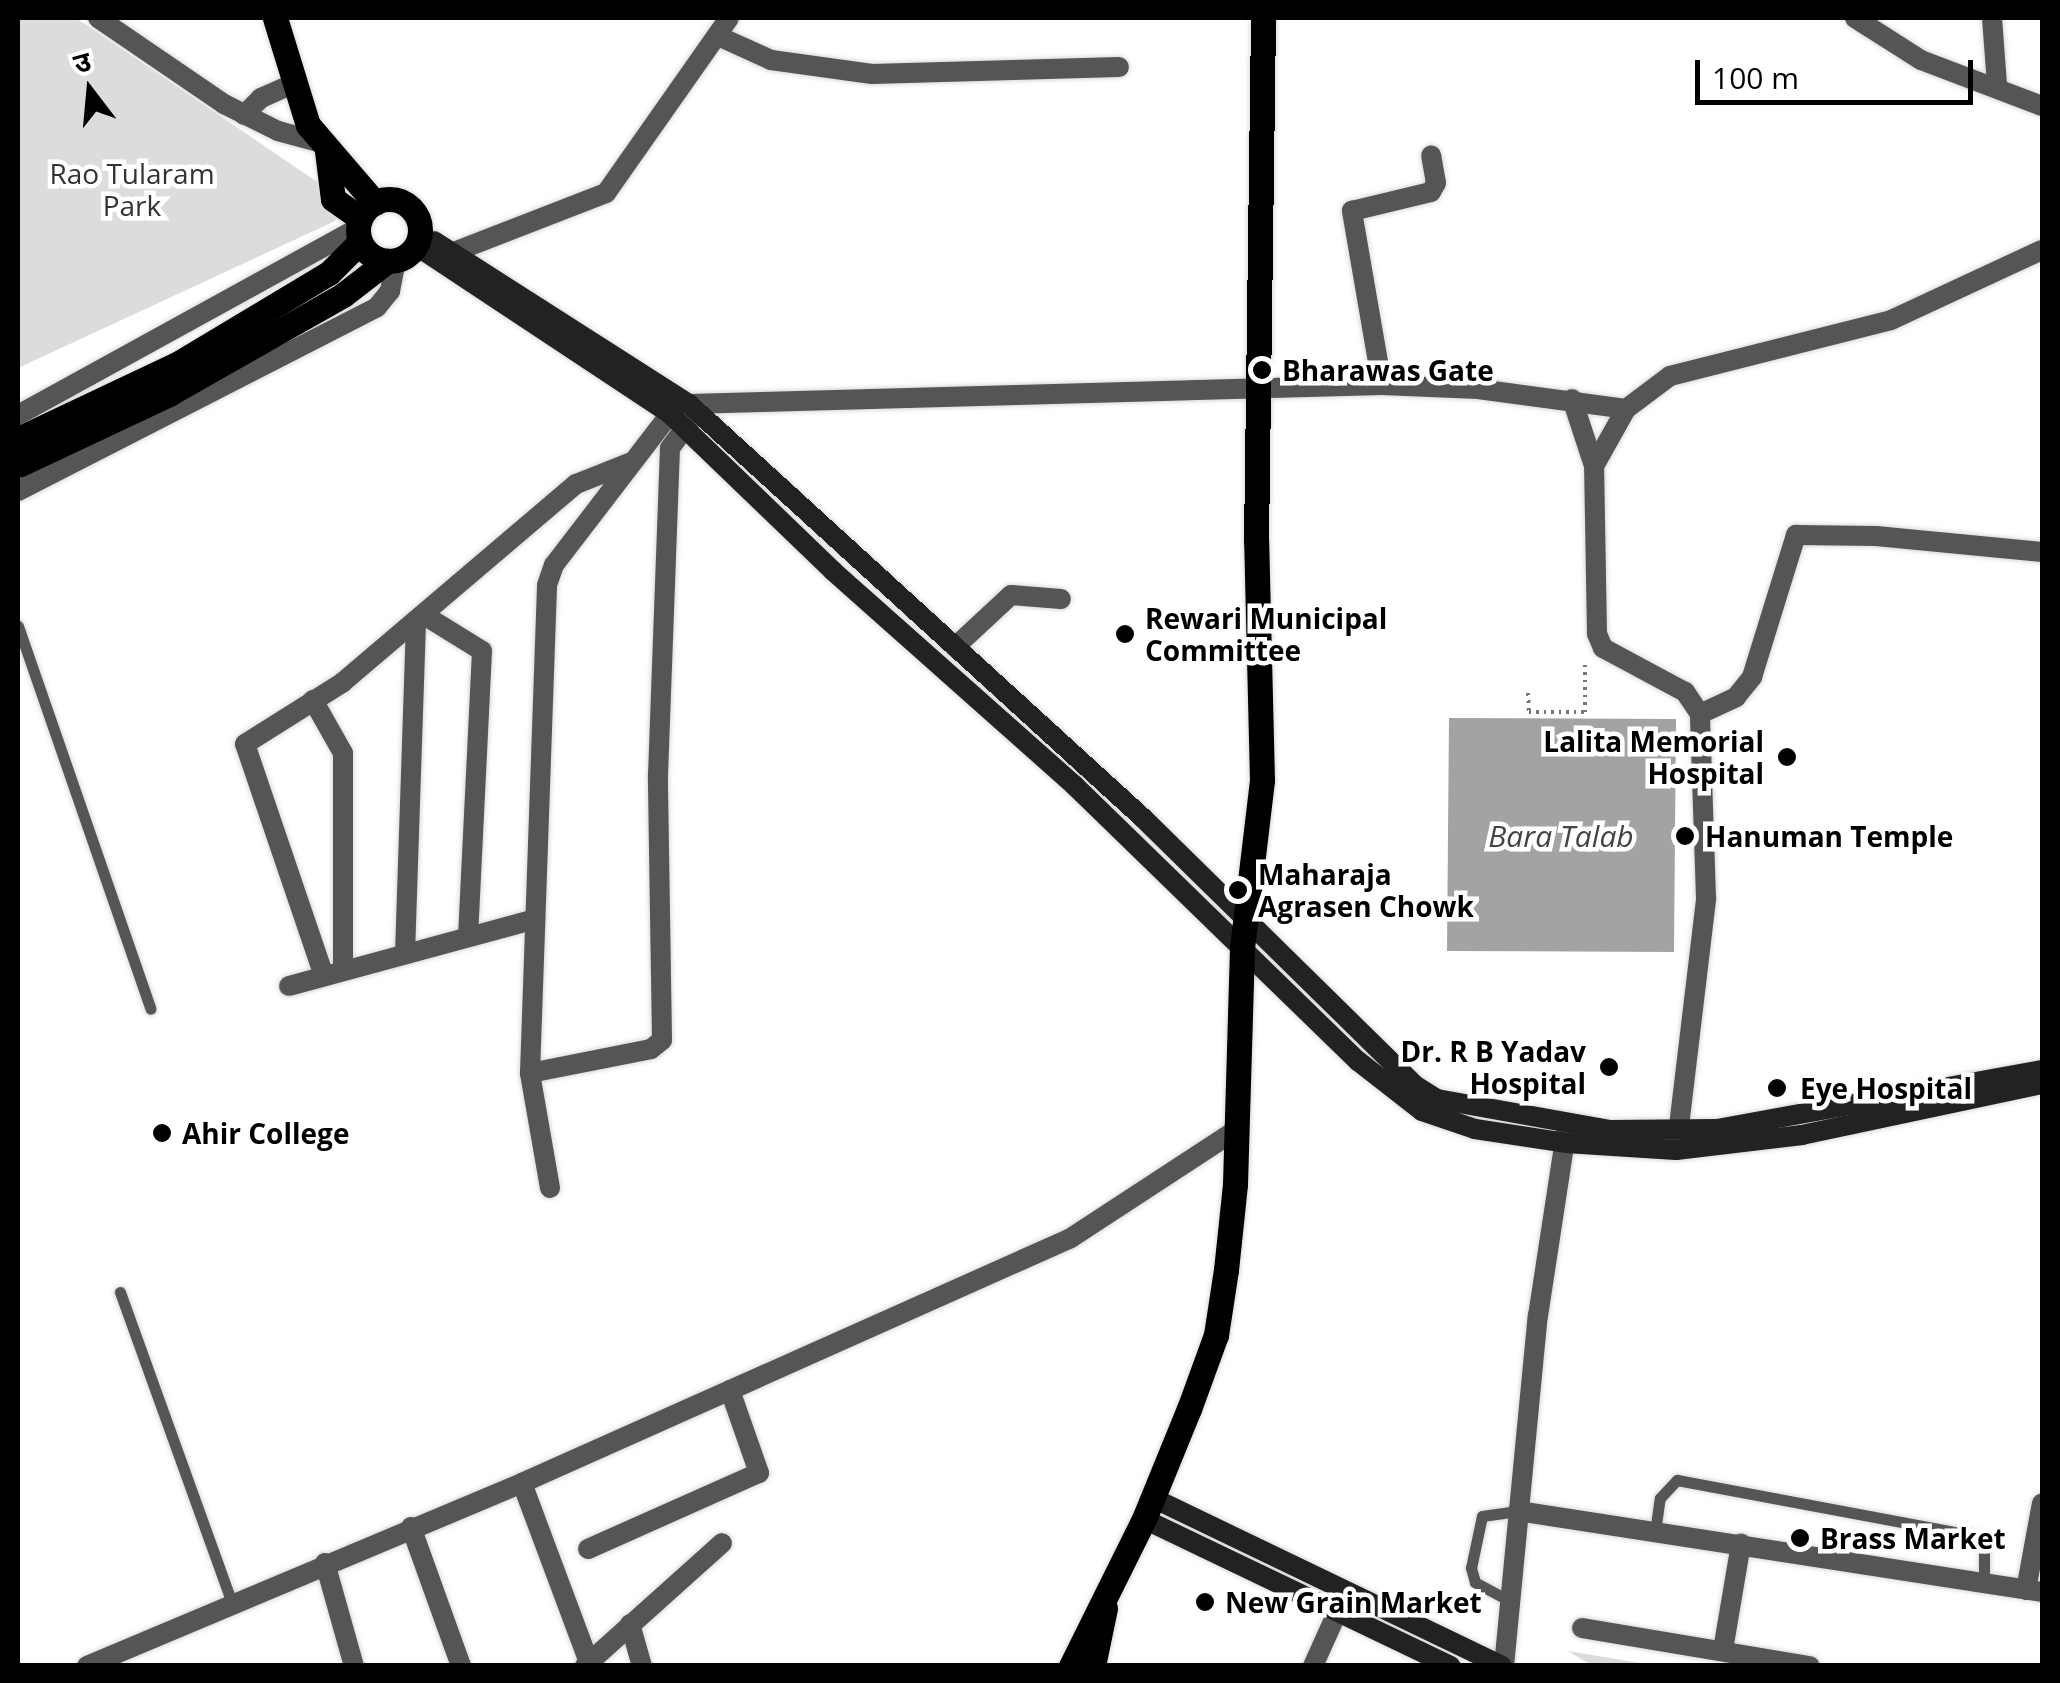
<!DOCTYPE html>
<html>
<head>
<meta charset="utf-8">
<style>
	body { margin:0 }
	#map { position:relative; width:2060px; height:1683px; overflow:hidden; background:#fff; font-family:"Open Sans","Noto Sans Devanagari",sans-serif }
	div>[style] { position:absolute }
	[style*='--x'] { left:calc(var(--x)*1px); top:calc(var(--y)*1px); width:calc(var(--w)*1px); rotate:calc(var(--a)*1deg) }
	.green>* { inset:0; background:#dcdcdc }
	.water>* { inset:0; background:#a3a3a3 }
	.path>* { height:4px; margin-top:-2px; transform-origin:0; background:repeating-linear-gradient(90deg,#777 0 2.5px,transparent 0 7.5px) }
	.roads { filter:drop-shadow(0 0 2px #dbdbdb) drop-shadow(0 0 2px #dbdbdb) }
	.lane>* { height:11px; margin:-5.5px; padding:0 5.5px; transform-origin:5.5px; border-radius:5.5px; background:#555 }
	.street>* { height:20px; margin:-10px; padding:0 10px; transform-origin:10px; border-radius:10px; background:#555 }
	.secondary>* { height:20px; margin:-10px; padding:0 10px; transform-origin:10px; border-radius:10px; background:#222 }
	.primary>* { height:25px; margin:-12.5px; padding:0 12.5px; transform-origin:12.5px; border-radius:12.5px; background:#000 }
	.primary>.ring { margin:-12.5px; padding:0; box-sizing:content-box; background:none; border:25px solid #000; border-radius:50% }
	.dots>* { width:28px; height:28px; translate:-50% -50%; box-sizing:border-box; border:5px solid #fff; border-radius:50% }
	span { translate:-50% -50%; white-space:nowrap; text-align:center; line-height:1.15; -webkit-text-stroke:9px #fff; paint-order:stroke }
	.park-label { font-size:28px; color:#333 }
	.poi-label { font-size:28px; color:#000; font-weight:700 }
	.left { translate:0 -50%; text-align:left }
	.right { translate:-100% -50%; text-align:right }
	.water-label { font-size:30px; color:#444; font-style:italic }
	.frame { position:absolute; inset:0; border:20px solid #000; pointer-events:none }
	.north { position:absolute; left:40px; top:40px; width:100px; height:100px; -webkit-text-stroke:8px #fff; paint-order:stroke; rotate:344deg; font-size:28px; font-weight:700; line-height:40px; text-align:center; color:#000 }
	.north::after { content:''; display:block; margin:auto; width:35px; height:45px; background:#000; clip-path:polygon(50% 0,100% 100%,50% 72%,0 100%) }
	.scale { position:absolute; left:1695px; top:60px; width:278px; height:45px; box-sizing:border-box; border:5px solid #000; border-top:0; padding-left:12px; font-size:30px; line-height:35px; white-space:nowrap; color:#000; -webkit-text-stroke:8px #fff; paint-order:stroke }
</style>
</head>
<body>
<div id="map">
	<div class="green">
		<div style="clip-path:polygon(18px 18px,76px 18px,354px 207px,333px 222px,18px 368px)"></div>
		<div style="clip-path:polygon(1568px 1651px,1652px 1665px,1591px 1665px)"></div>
	</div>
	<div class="water">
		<div style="clip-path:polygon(1449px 718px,1676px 719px,1674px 952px,1447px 951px)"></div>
	</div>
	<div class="path">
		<div style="--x:1528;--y:693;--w:19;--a:87"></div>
		<div style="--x:1529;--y:712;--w:56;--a:0"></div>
		<div style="--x:1585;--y:712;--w:50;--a:-90"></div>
	</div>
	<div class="roads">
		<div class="lane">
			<div style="--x:18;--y:626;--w:405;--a:70.9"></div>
			<div style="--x:120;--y:1292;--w:331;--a:70.2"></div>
			<div style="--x:1655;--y:1532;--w:34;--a:-82"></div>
			<div style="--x:1660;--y:1498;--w:25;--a:-47"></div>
			<div style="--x:1677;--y:1480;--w:305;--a:10.6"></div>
			<div style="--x:1977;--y:1536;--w:15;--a:62"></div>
			<div style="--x:1984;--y:1549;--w:34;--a:90"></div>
			<div style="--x:1510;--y:1601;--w:40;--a:-152"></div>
			<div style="--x:1475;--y:1582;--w:15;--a:-106"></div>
			<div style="--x:1471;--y:1568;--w:53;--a:-78.1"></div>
			<div style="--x:1482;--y:1516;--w:36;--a:-8"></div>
		</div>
		<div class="street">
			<div style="--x:98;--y:18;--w:153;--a:34.3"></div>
			<div style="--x:224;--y:104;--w:60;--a:26.6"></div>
			<div style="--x:278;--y:131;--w:46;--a:15.3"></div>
			<div style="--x:1855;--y:18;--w:78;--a:32.5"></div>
			<div style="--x:1921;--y:60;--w:129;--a:20.8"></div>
			<div style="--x:1992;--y:18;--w:66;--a:85.7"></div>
			<div style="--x:718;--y:36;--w:58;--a:24.4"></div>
			<div style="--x:771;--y:60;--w:102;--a:7.9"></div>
			<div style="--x:872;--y:74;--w:247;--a:-1.6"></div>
			<div style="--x:244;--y:115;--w:24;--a:-45"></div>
			<div style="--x:261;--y:98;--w:35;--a:-24"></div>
			<div style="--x:454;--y:252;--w:163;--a:-21.2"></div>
			<div style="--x:606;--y:193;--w:214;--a:-54.9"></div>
			<div style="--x:1382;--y:385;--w:177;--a:-99.8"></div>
			<div style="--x:1352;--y:211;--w:81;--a:-13.5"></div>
			<div style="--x:1431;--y:192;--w:10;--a:-61"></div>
			<div style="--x:1436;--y:183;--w:28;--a:-100"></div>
			<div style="--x:1572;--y:399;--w:71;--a:71.8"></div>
			<div style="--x:18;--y:415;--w:388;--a:-28.8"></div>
			<div style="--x:18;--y:491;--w:403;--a:-27.1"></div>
			<div style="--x:377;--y:307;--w:21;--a:-51"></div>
			<div style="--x:390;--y:291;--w:32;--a:-79"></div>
			<div style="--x:424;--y:615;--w:68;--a:31.8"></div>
			<div style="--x:482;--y:651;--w:283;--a:92.8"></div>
			<div style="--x:955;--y:647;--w:76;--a:-42.9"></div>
			<div style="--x:1011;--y:595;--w:50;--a:4.6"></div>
			<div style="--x:313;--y:700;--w:61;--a:60.5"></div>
			<div style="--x:343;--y:753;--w:217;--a:90"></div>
			<div style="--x:1700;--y:714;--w:40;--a:-25"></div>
			<div style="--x:1736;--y:697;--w:26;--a:-51"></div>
			<div style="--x:1752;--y:677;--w:149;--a:-72.8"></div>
			<div style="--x:1796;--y:535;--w:80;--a:0.7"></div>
			<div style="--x:1876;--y:536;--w:167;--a:5.5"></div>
			<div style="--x:405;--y:954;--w:331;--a:-88.1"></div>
			<div style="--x:324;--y:976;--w:245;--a:-108.8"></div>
			<div style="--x:245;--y:744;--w:115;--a:-32.2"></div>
			<div style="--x:342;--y:683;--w:307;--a:-40.4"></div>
			<div style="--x:576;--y:484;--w:57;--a:-21.6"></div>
			<div style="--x:289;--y:986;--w:255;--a:-15.2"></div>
			<div style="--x:530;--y:1073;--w:123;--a:-11.2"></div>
			<div style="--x:651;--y:1049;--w:14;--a:-39"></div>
			<div style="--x:662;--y:1040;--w:265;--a:-90.9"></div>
			<div style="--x:658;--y:775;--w:327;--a:-87.9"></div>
			<div style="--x:670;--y:448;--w:39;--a:-53"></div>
			<div style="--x:1677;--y:1143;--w:247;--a:-83.2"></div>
			<div style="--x:1706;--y:898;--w:184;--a:-91.9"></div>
			<div style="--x:1700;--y:714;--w:27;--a:-124"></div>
			<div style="--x:1685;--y:692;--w:93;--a:-151.8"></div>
			<div style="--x:1603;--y:648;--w:15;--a:-113"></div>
			<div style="--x:1597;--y:634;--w:168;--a:-91"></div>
			<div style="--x:1594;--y:466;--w:65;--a:-60.7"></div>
			<div style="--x:1626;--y:409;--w:55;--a:-36.9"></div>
			<div style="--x:1670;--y:376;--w:228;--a:-14.2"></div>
			<div style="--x:1891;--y:320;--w:166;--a:-24.9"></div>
			<div style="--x:550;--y:1188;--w:117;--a:-99.9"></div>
			<div style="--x:530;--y:1073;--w:488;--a:-88"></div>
			<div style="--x:547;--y:585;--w:21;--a:-71"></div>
			<div style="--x:554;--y:565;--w:190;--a:-52.5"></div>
			<div style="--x:670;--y:414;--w:21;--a:-28"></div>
			<div style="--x:689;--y:404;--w:693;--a:-1.57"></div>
			<div style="--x:1382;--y:385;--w:96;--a:2.4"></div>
			<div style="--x:1478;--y:389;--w:149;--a:7.7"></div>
			<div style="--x:522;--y:1483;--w:191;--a:69.5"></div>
			<div style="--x:1518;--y:1511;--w:530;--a:8.79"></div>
			<div style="--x:411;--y:1527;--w:148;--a:70.2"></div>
			<div style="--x:588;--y:1549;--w:187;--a:-24"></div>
			<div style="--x:759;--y:1473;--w:88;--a:-109.3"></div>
			<div style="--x:325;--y:1563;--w:107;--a:74.3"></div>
			<div style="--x:2026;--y:1590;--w:88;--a:-79.6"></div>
			<div style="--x:630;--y:1624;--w:44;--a:74.1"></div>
			<div style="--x:1582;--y:1628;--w:231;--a:9.5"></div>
			<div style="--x:1723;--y:1650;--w:108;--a:-80.4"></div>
			<div style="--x:87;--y:1666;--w:472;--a:-22.8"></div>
			<div style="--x:522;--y:1483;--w:601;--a:-24.05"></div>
			<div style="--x:1071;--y:1238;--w:197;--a:-33.2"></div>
			<div style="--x:585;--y:1666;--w:184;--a:-41.9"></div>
			<div style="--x:1313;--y:1666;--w:80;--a:-65.7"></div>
			<div style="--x:1504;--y:1666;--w:352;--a:-84.5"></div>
			<div style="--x:1538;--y:1316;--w:192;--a:-81.3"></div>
		</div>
		<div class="secondary">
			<div style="--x:434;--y:241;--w:303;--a:32.6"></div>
			<div style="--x:689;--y:404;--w:614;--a:42.36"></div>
			<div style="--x:1143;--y:818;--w:383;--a:44.5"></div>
			<div style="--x:1416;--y:1086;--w:25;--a:32"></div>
			<div style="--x:1437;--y:1099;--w:176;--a:10.2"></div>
			<div style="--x:1610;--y:1130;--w:107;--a:-0.5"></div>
			<div style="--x:1717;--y:1129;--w:330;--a:-10.3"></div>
			<div style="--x:415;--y:245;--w:306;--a:33.5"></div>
			<div style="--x:670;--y:414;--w:226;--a:43.9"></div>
			<div style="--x:833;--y:571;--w:324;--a:41.6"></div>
			<div style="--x:1075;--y:786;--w:395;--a:44.2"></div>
			<div style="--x:1358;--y:1061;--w:81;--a:38"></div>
			<div style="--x:1422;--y:1111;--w:56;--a:18.8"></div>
			<div style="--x:1475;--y:1129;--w:92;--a:8.7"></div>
			<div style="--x:1566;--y:1143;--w:110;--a:3.6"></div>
			<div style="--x:1676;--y:1150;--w:127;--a:-6.8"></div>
			<div style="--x:1802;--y:1135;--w:245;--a:-12"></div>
			<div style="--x:1153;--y:1498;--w:387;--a:25.7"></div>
			<div style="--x:1144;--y:1519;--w:340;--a:25.6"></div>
		</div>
		<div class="primary">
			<div style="--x:275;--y:18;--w:112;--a:72.9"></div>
			<div style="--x:308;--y:125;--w:103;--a:49.3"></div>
			<div style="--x:327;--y:151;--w:48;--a:82.9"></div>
			<div style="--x:333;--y:199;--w:33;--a:35"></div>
			<div class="ring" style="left:358px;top:199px;width:37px;height:37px"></div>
			<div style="--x:18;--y:439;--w:178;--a:-25.3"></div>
			<div style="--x:179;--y:363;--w:175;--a:-31"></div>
			<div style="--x:329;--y:273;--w:44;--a:-45"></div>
			<div style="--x:18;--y:465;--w:167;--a:-25.2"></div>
			<div style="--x:169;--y:394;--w:200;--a:-29.6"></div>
			<div style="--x:343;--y:295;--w:56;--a:-37.7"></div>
			<div style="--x:1071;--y:1666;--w:164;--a:-63.6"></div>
			<div style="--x:1144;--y:1519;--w:119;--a:-67.8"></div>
			<div style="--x:1189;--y:1409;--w:79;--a:-70"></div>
			<div style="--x:1216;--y:1335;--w:66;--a:-81.3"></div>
			<div style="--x:1226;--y:1270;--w:86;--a:-84"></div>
			<div style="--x:1235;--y:1184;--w:236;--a:-88.3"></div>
			<div style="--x:1242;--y:948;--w:169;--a:-83.2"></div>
			<div style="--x:1262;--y:780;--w:239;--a:-91.4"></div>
			<div style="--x:1256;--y:541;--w:523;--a:-89.23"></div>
			<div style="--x:1093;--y:1666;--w:59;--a:-78.3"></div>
		</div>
	</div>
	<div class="dots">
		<div style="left:1262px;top:370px;background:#000"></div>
		<div style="left:1125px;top:634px;background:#000"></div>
		<div style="left:1787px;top:757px;background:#000"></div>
		<div style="left:1685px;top:836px;background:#000"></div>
		<div style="left:1238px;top:890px;background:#000"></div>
		<div style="left:1609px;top:1067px;background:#000"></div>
		<div style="left:1777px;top:1088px;background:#000"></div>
		<div style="left:162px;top:1133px;background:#000"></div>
		<div style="left:1800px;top:1538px;background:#000"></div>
		<div style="left:1205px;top:1602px;background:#000"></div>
	</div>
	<div class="park-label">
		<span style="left:132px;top:189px">Rao Tularam<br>Park</span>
	</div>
	<div class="poi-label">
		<span class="left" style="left:1282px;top:370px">Bharawas Gate</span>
		<span class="left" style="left:1145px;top:634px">Rewari Municipal<br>Committee</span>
		<span class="right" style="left:1764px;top:757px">Lalita Memorial<br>Hospital</span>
		<span class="left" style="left:1705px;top:836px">Hanuman Temple</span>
		<span class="left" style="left:1258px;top:890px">Maharaja<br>Agrasen Chowk</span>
		<span class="right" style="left:1586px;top:1067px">Dr. R B Yadav<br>Hospital</span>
		<span class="left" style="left:1800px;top:1088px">Eye Hospital</span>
		<span class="left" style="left:182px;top:1133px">Ahir College</span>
		<span class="left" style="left:1820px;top:1538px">Brass Market</span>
		<span class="left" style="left:1225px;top:1602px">New Grain Market</span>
	</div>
	<div class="water-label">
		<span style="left:1561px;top:836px">Bara Talab</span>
	</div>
	<div class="frame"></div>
	<div class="north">उ</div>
	<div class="scale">100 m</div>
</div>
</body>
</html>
